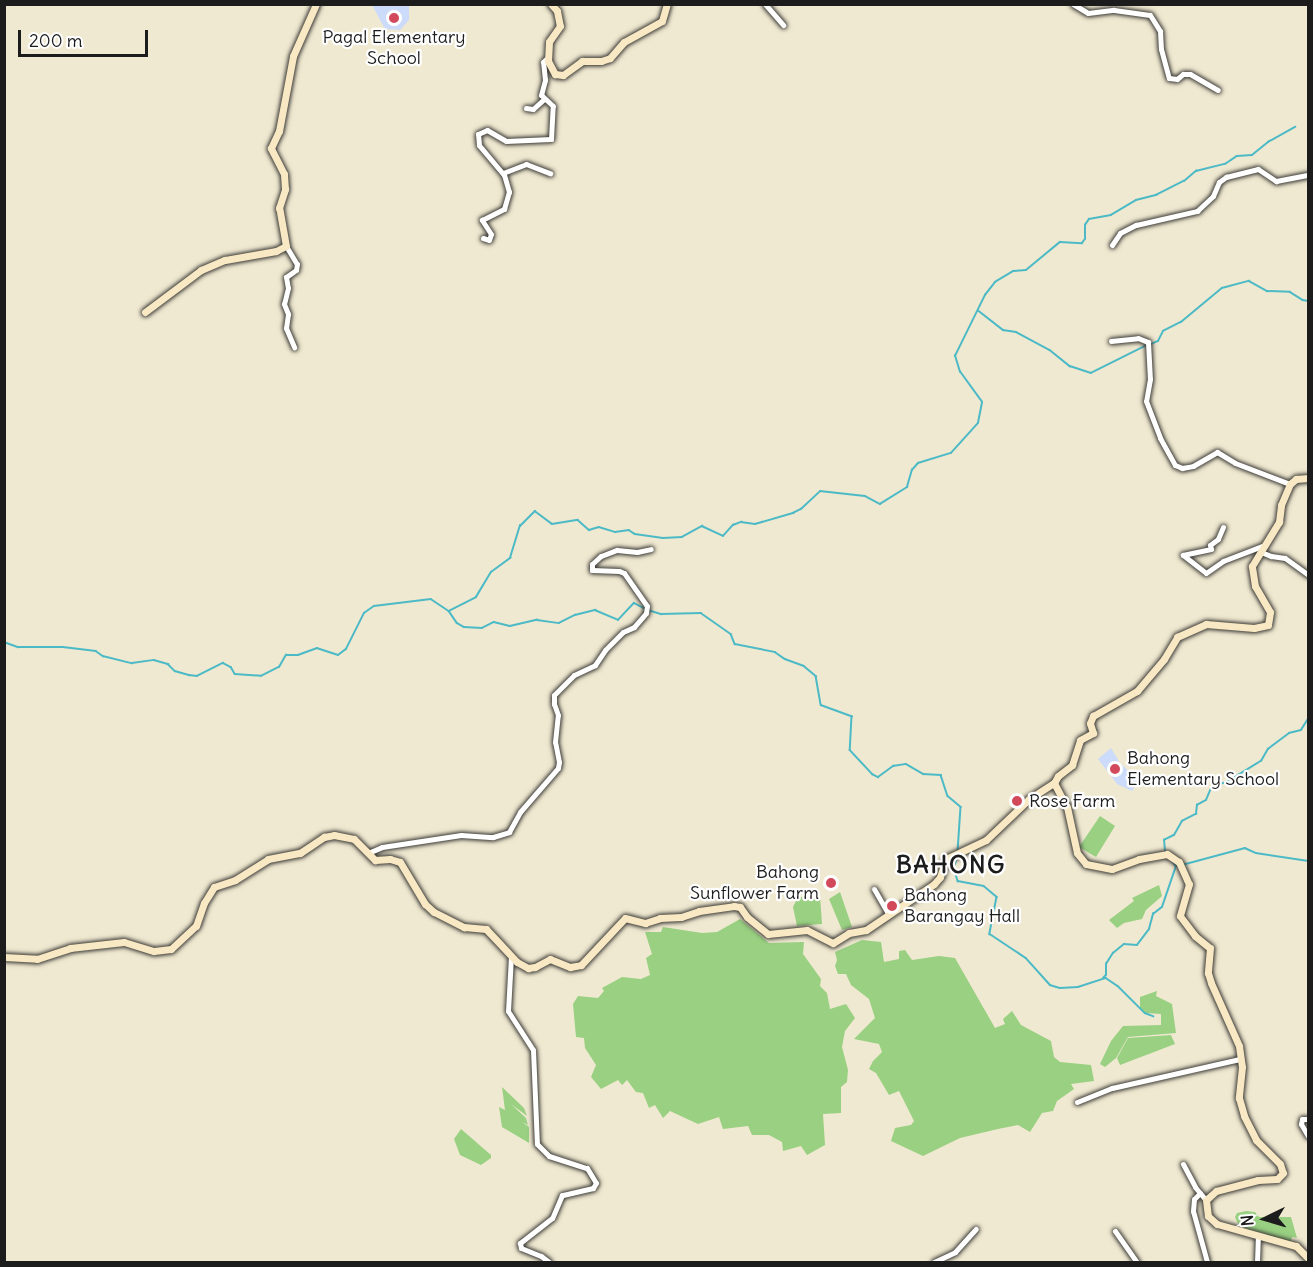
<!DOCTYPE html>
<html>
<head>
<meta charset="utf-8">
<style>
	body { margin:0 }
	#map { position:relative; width:1313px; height:1267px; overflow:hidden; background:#f0e9d1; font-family:Delius,sans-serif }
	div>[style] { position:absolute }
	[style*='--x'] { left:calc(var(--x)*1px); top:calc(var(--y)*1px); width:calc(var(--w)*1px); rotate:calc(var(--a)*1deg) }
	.built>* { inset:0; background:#ccdbfa }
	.green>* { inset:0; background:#99d082 }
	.stream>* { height:1.5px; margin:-0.75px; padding:0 0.75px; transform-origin:0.75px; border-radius:0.75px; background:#4cbac6 }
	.roads { filter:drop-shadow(0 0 2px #3c3b37) drop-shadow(0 0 2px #3c3b37) }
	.street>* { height:5px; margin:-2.5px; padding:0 2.5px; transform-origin:2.5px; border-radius:2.5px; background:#fff }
	.secondary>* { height:7px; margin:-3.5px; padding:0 3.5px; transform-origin:3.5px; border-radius:3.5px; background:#f8e8c3 }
	.dots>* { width:16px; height:16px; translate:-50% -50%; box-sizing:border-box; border:3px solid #fff; border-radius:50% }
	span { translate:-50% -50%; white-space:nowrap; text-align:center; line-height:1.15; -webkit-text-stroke:4.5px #fff; paint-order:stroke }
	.poi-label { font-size:18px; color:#1c1c1c }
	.left { translate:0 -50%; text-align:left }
	.right { translate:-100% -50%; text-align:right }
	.district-label { font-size:24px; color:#1c1c1c; font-weight:700; letter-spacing:1.5px }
	.frame { position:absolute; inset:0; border:6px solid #1c1c1c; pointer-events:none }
	.north { position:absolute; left:1235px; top:1189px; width:60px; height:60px; -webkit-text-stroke:4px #fff; paint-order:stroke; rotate:265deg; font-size:16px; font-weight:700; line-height:24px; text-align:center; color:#1c1c1c }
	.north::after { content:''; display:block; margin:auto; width:21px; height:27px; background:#1c1c1c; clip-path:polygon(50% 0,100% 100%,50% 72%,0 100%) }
	.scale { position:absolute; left:18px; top:30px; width:130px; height:27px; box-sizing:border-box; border:3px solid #1c1c1c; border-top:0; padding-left:8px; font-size:18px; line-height:21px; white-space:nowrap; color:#1c1c1c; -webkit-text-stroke:4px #fff; paint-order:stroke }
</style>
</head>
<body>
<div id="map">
	<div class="built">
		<div style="clip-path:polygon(372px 5px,409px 5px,409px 20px,400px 30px,385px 29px)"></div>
		<div style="clip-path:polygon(1111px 748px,1120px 763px,1135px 777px,1137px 782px,1132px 791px,1117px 784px,1098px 759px)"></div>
	</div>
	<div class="green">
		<div style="clip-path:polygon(1100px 816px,1115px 826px,1096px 857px,1079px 847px)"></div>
		<div style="clip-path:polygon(1159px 885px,1162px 896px,1146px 910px,1142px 919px,1124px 923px,1117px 928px,1109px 920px,1134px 901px,1132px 898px)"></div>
		<div style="clip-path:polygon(840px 892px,852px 927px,842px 930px,829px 899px)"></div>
		<div style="clip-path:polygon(820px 896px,822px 924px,797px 926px,793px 907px,798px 897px)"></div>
		<div style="clip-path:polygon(740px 919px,769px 943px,804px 942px,803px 954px,821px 979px,820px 986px,827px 993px,830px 1009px,846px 1004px,855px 1018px,845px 1031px,842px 1047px,848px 1070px,847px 1082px,841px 1087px,841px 1113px,823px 1114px,825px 1145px,807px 1155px,801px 1146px,783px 1151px,782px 1142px,769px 1135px,752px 1135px,748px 1126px,723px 1129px,719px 1117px,698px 1124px,670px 1111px,663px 1118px,655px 1105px,649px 1108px,643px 1093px,636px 1092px,627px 1080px,622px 1085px,618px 1080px,601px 1089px,591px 1077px,596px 1065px,585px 1048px,584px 1038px,576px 1037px,573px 1004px,578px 996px,598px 998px,604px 991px,602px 988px,622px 977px,641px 979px,650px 975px,646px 958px,652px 954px,645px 932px,661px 932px,663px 927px,702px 933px,717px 932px)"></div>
		<div style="clip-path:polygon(862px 940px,881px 942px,884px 962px,899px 959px,899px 951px,905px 950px,912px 960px,939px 956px,955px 958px,995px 1028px,1005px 1024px,1003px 1019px,1012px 1011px,1021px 1025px,1051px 1041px,1054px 1057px,1060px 1062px,1091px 1065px,1094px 1081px,1071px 1084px,1074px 1089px,1057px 1101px,1053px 1111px,1042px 1113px,1030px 1132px,1018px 1125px,998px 1129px,960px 1138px,923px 1156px,891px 1141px,895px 1128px,911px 1125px,914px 1121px,899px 1091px,889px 1095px,876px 1073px,869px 1069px,873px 1061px,882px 1052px,879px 1044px,854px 1039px,875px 1018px,869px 999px,851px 985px,846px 974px,838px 974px,835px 966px,837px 960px,835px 952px)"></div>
		<div style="clip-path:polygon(1157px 991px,1156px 996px,1172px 1004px,1176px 1033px,1128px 1037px,1116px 1058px,1105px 1067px,1100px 1064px,1111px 1041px,1123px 1026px,1161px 1025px,1161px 1014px,1145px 1013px,1140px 1008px,1140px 997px)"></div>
		<div style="clip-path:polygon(1171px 1035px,1175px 1044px,1120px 1065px,1117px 1058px,1128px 1038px)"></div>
		<div style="clip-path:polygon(502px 1087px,524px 1108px,527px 1116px,511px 1104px,526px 1118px,528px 1125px,522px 1122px,529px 1127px,529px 1143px,502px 1127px,499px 1107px,505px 1110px)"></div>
		<div style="clip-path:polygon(461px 1129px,491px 1155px,491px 1158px,481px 1165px,460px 1155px,454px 1139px)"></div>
		<div style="clip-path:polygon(1246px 1211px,1255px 1212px,1259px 1217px,1291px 1217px,1297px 1238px,1292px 1237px,1291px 1242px,1239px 1226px,1235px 1217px,1237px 1213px)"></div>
	</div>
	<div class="stream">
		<div style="--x:979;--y:311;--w:31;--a:38"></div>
		<div style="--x:1003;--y:330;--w:13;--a:9"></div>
		<div style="--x:1016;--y:332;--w:38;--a:28"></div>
		<div style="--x:1050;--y:350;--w:26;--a:39"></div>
		<div style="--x:1070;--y:366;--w:22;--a:18"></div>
		<div style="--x:1091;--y:373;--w:60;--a:-26.6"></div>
		<div style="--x:1149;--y:345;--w:10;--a:-24"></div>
		<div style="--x:1158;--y:341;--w:11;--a:-63"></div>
		<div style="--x:1163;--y:331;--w:20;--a:-27"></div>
		<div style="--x:1181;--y:322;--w:53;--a:-39.7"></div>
		<div style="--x:1222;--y:288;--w:28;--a:-15"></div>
		<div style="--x:1249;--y:281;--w:21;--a:29"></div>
		<div style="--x:1267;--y:291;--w:23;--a:2"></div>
		<div style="--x:1290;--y:292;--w:15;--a:32"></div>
		<div style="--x:1303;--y:300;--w:5;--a:11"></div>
		<div style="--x:648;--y:610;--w:14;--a:17"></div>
		<div style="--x:661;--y:614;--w:40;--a:-1.4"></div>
		<div style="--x:701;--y:613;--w:37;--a:35"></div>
		<div style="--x:731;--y:634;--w:11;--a:68"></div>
		<div style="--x:735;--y:644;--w:41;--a:11.3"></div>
		<div style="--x:775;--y:652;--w:12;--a:35"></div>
		<div style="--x:785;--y:659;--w:20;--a:20"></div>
		<div style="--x:804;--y:666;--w:16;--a:40"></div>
		<div style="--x:816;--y:676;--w:29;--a:80"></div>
		<div style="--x:821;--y:705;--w:33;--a:20"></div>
		<div style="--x:852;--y:716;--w:34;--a:93"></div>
		<div style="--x:850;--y:750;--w:33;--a:47"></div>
		<div style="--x:872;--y:774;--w:7;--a:27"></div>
		<div style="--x:878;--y:777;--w:19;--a:-36"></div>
		<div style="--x:893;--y:766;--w:13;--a:-9"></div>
		<div style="--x:906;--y:764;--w:20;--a:30"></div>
		<div style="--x:923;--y:774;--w:18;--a:3"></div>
		<div style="--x:941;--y:775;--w:22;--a:72"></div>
		<div style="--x:948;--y:796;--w:17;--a:40"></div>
		<div style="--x:961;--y:807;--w:45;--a:93.8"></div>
		<div style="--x:449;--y:611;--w:14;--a:56"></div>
		<div style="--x:457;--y:623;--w:8;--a:30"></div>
		<div style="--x:464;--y:627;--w:18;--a:3"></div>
		<div style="--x:482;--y:628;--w:13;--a:-27"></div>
		<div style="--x:494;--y:622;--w:16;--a:14"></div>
		<div style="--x:510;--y:626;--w:28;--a:-13"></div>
		<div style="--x:537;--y:620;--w:22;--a:8"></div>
		<div style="--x:559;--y:623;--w:18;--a:-27"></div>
		<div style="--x:575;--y:615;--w:21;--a:-14"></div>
		<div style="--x:595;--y:610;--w:25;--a:23"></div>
		<div style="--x:618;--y:620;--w:23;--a:-47"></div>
		<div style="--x:634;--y:603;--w:11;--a:27"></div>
		<div style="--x:4;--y:642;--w:15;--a:20"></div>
		<div style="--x:18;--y:647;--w:45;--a:0"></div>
		<div style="--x:63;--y:647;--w:33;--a:7"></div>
		<div style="--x:96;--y:651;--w:9;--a:36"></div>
		<div style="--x:103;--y:656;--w:30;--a:14"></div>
		<div style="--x:132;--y:663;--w:22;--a:-8"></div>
		<div style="--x:154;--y:660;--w:15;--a:16"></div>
		<div style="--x:168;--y:664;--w:10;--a:45"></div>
		<div style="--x:175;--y:671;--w:15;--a:16"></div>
		<div style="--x:189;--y:675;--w:8;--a:7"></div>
		<div style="--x:197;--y:676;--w:29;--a:-27"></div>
		<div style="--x:223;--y:663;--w:9;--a:27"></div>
		<div style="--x:231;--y:667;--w:8;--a:60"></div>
		<div style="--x:235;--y:674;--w:26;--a:4"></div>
		<div style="--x:261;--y:676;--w:20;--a:-27"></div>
		<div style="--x:279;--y:667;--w:14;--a:-60"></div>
		<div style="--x:286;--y:655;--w:12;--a:0"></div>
		<div style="--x:298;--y:655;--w:20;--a:-20"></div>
		<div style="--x:317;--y:648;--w:22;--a:18"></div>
		<div style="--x:338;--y:655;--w:10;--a:-37"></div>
		<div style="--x:346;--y:649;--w:40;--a:-63.4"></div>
		<div style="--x:364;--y:613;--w:12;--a:-35"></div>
		<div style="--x:374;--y:606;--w:57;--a:-7"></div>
		<div style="--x:431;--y:599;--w:22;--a:34"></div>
		<div style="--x:449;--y:611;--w:30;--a:-27"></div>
		<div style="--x:476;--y:597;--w:29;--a:-59"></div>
		<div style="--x:491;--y:572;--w:24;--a:-36"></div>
		<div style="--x:510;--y:558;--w:34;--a:-73"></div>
		<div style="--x:520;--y:526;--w:21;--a:-45"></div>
		<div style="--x:535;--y:511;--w:21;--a:37"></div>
		<div style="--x:552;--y:524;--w:26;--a:-9"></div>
		<div style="--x:578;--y:520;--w:15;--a:42"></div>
		<div style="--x:589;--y:530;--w:10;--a:-17"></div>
		<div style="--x:599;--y:527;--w:17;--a:17"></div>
		<div style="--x:615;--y:532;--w:14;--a:-8"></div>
		<div style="--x:629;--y:530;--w:7;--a:34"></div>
		<div style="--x:635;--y:534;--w:28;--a:8"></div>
		<div style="--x:663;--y:538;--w:19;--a:-3"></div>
		<div style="--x:682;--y:537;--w:23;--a:-29"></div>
		<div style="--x:702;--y:526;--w:23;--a:25"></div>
		<div style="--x:723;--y:536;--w:15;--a:-48"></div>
		<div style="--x:733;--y:525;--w:9;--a:-21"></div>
		<div style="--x:741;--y:522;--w:14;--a:8"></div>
		<div style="--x:755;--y:524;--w:40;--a:-16"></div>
		<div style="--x:793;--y:513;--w:9;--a:-27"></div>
		<div style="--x:801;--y:509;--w:26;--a:-43"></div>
		<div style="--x:820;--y:491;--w:45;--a:6.3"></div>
		<div style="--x:865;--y:496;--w:17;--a:28"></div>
		<div style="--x:880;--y:504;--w:32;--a:-32"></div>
		<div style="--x:907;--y:487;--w:18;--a:-74"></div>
		<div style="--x:912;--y:470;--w:9;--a:-49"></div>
		<div style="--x:918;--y:463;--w:34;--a:-17"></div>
		<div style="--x:951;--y:453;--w:40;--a:-48"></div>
		<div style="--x:978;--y:423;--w:21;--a:-79"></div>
		<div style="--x:982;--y:402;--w:37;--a:-126"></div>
		<div style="--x:960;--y:372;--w:17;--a:-107"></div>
		<div style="--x:955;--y:356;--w:68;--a:-63.8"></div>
		<div style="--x:985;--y:295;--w:16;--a:-52"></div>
		<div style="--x:995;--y:282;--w:21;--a:-31"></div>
		<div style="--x:1013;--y:271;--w:13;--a:-4"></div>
		<div style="--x:1026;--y:270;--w:44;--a:-39.5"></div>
		<div style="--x:1060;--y:242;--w:22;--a:3"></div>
		<div style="--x:1082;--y:243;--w:5;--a:-53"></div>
		<div style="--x:1085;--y:239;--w:14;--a:-90"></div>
		<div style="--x:1085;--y:225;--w:7;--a:-56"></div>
		<div style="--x:1089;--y:219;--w:22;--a:-10"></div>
		<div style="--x:1111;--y:215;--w:29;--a:-31"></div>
		<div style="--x:1136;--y:200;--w:21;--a:-14"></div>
		<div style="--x:1156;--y:195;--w:31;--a:-27"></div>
		<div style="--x:1184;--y:181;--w:16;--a:-40"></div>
		<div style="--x:1196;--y:171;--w:30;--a:-14"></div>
		<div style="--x:1225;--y:164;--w:14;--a:-34"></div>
		<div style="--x:1237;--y:156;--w:15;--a:-4"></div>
		<div style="--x:1252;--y:155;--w:21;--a:-39"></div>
		<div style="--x:1268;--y:142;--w:31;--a:-29"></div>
		<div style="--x:1165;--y:851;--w:11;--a:-95"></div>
		<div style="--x:1164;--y:840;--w:11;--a:-27"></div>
		<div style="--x:1174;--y:835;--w:16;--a:-60"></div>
		<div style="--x:1182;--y:821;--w:16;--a:-27"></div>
		<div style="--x:1196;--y:814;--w:9;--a:-84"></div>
		<div style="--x:1197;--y:805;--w:10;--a:-29"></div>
		<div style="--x:1206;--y:800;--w:15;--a:-67"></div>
		<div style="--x:1212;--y:786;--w:16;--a:-15"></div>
		<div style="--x:1227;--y:782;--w:40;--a:-32"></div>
		<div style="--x:1261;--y:761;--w:14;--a:-60"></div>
		<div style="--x:1268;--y:749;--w:26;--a:-37"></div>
		<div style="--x:1289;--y:733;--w:12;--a:-14"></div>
		<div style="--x:1301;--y:730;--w:13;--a:-58"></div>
		<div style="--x:958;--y:856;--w:13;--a:108"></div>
		<div style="--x:954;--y:868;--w:14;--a:73"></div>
		<div style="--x:958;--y:881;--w:26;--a:11"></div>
		<div style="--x:984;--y:886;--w:17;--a:40"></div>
		<div style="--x:997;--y:897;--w:38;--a:101"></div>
		<div style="--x:990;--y:934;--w:43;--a:33.7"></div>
		<div style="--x:1026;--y:958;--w:36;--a:48"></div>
		<div style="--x:1050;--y:985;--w:10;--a:17"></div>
		<div style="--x:1060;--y:988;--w:18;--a:-3"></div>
		<div style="--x:1078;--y:987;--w:29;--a:-18"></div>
		<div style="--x:1106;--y:978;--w:14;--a:34"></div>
		<div style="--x:1118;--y:986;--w:38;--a:45"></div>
		<div style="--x:1145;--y:1013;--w:9;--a:21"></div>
		<div style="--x:1173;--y:862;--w:5;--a:53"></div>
		<div style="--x:1182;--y:865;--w:65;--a:-15.1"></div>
		<div style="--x:1245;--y:848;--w:12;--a:24"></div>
		<div style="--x:1256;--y:853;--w:53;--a:8.7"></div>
		<div style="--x:1103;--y:978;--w:4;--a:-45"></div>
		<div style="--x:1106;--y:975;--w:11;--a:-90"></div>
		<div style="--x:1106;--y:964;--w:13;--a:-58"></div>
		<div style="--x:1113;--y:953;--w:14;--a:-39"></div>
		<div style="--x:1124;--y:944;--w:13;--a:4"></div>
		<div style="--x:1137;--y:945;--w:20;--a:-53"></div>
		<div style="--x:1149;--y:929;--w:16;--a:-75"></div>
		<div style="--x:1153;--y:914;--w:11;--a:-38"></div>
		<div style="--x:1162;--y:907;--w:43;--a:-71.1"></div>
	</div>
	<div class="roads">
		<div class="street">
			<div style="--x:765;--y:4;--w:28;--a:49"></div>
			<div style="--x:1073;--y:4;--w:17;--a:31"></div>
			<div style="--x:1088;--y:13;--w:26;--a:-7"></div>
			<div style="--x:1114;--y:10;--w:36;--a:8"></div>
			<div style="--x:1150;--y:15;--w:19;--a:58"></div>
			<div style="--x:1160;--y:31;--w:18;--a:87"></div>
			<div style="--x:1161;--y:49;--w:30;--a:75"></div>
			<div style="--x:1169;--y:78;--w:8;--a:7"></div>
			<div style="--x:1177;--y:79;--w:8;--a:-40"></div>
			<div style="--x:1183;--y:74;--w:7;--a:0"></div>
			<div style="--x:1190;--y:74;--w:32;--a:30"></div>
			<div style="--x:526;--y:108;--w:7;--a:8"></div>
			<div style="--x:533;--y:109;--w:15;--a:-42"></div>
			<div style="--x:503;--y:173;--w:25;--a:-21"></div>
			<div style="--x:526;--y:164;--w:26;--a:21"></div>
			<div style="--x:483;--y:238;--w:6;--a:18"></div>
			<div style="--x:489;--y:240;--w:6;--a:-72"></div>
			<div style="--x:491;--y:234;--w:17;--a:-123"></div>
			<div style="--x:482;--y:220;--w:25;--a:-27"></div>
			<div style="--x:504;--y:209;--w:18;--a:-74"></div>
			<div style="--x:509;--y:192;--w:18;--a:-106"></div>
			<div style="--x:504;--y:175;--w:39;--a:-130"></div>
			<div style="--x:479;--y:145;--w:11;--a:-95"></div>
			<div style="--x:478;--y:134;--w:10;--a:-24"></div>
			<div style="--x:487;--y:130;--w:22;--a:30"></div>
			<div style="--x:506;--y:141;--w:45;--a:-2.5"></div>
			<div style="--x:551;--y:139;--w:33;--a:-87"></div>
			<div style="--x:553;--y:106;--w:16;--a:-137"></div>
			<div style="--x:541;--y:95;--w:16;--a:-75"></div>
			<div style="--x:545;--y:80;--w:18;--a:-96"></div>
			<div style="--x:543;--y:62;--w:6;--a:-45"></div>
			<div style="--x:1112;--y:245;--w:14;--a:-56"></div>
			<div style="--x:1120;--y:233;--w:18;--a:-27"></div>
			<div style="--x:1136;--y:225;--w:63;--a:-12.9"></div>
			<div style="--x:1197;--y:211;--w:22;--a:-43"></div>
			<div style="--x:1213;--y:196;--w:15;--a:-67"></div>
			<div style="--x:1219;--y:182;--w:9;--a:-36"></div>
			<div style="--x:1226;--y:177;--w:33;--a:-14"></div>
			<div style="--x:1258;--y:169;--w:22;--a:34"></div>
			<div style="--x:1276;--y:181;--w:33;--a:-11"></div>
			<div style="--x:286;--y:246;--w:21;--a:59"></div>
			<div style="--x:297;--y:264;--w:6;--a:99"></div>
			<div style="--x:296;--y:270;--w:12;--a:145"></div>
			<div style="--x:286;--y:277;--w:11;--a:80"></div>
			<div style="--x:288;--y:288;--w:16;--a:104"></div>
			<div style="--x:284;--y:304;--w:11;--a:68"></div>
			<div style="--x:288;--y:314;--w:14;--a:98"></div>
			<div style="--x:286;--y:328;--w:21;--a:67"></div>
			<div style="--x:1111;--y:341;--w:27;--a:-6"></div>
			<div style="--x:1138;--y:338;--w:11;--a:22"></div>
			<div style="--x:1148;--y:342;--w:37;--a:87"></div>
			<div style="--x:1150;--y:379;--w:22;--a:100"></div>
			<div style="--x:1146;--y:401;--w:40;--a:69"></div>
			<div style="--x:1160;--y:438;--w:31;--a:61"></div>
			<div style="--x:1175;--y:465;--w:8;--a:23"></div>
			<div style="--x:1182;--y:468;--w:11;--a:-10"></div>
			<div style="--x:1193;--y:466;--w:28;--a:-30"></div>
			<div style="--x:1217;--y:452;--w:21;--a:31"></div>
			<div style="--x:1235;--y:463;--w:59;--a:20.9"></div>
			<div style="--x:1223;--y:527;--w:13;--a:113"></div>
			<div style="--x:1218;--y:539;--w:10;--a:143"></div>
			<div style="--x:1210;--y:545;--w:4;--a:76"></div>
			<div style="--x:1211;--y:549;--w:29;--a:168"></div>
			<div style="--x:1183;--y:555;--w:29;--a:38"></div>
			<div style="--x:1206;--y:573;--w:21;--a:-35"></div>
			<div style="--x:1223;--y:561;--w:45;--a:-20.9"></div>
			<div style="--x:1261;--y:552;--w:11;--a:22"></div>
			<div style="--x:1271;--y:556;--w:14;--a:8"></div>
			<div style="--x:1285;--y:558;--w:29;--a:36"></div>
			<div style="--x:368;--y:853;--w:15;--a:-23"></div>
			<div style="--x:382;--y:847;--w:80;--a:-8.6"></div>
			<div style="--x:461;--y:835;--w:32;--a:4"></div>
			<div style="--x:493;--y:837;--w:17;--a:-17"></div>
			<div style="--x:509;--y:832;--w:23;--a:-61"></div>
			<div style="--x:520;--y:812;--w:58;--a:-49.2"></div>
			<div style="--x:558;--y:768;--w:6;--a:-81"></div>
			<div style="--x:559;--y:762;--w:20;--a:-101"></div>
			<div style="--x:555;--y:742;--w:27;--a:-84"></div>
			<div style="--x:558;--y:715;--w:12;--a:-110"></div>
			<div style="--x:554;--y:704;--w:9;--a:-90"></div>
			<div style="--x:554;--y:695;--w:28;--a:-45"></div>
			<div style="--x:574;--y:675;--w:23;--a:-25"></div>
			<div style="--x:595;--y:665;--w:18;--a:-56"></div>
			<div style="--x:605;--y:650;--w:25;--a:-45"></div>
			<div style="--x:623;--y:632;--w:12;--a:-24"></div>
			<div style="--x:634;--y:627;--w:18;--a:-49"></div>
			<div style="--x:646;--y:613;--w:7;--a:-82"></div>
			<div style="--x:647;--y:606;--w:40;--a:-124.9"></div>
			<div style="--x:624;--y:573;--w:5;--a:-158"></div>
			<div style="--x:619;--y:571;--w:27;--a:-178"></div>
			<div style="--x:592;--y:570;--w:6;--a:-90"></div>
			<div style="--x:592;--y:564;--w:12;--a:-42"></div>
			<div style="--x:601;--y:556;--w:17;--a:-21"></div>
			<div style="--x:617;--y:550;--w:20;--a:6"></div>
			<div style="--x:637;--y:552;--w:14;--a:-12"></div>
			<div style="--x:874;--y:889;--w:28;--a:60"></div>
			<div style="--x:511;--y:956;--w:55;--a:93.1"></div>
			<div style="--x:508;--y:1011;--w:46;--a:57.3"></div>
			<div style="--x:533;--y:1050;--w:94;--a:87.6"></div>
			<div style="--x:537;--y:1144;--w:17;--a:45"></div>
			<div style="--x:549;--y:1156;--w:40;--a:18"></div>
			<div style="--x:587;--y:1168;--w:17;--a:59"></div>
			<div style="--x:596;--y:1183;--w:6;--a:121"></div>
			<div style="--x:593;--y:1188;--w:32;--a:167"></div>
			<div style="--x:562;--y:1195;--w:25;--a:113"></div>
			<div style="--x:552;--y:1218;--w:41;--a:142"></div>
			<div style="--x:520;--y:1243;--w:5;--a:79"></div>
			<div style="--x:521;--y:1248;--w:22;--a:22"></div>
			<div style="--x:541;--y:1256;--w:10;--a:37"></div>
			<div style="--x:1077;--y:1102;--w:38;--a:-22"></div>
			<div style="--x:1112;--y:1088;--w:131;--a:-12.8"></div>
			<div style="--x:1308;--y:1119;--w:6;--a:180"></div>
			<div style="--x:1302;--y:1119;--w:5;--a:101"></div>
			<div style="--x:1301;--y:1124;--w:14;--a:60"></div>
			<div style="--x:1183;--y:1164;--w:26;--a:62"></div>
			<div style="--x:1195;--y:1187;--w:17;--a:50"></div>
			<div style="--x:1200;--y:1193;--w:8;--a:135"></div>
			<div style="--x:1194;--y:1199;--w:12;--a:95"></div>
			<div style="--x:1193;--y:1211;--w:53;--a:74.6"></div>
			<div style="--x:1115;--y:1231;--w:38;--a:55"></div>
			<div style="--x:934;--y:1262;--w:23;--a:-25"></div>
			<div style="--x:955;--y:1252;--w:31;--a:-48"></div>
			<div style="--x:1257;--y:1262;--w:26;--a:-88"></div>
		</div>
		<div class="secondary">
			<div style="--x:551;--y:4;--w:9;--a:49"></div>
			<div style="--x:557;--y:11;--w:15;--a:79"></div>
			<div style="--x:560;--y:26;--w:19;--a:125"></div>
			<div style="--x:549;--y:42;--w:19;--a:93"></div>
			<div style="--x:548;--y:61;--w:15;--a:62"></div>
			<div style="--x:555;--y:74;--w:8;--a:7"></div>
			<div style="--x:563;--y:75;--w:24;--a:-36"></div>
			<div style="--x:582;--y:61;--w:19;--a:0"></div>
			<div style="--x:601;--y:61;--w:9;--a:-18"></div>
			<div style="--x:610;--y:58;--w:21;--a:-49"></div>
			<div style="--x:624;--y:42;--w:43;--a:-28.9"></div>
			<div style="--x:662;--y:21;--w:18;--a:-74"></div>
			<div style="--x:145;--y:312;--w:70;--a:-36.9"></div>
			<div style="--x:201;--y:270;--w:26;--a:-23"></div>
			<div style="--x:225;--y:260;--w:52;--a:-10"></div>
			<div style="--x:276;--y:251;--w:11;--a:-27"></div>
			<div style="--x:286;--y:246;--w:39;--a:-100"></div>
			<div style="--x:279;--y:208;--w:20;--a:-72"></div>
			<div style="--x:285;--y:189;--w:15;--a:-94"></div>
			<div style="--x:284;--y:174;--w:29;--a:-117"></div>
			<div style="--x:271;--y:148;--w:19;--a:-65"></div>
			<div style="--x:279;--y:131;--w:76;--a:-79.4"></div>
			<div style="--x:293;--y:56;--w:57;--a:-66.1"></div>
			<div style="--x:1054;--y:783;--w:27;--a:62"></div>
			<div style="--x:1067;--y:807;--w:47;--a:77.7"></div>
			<div style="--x:1077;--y:853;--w:14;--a:51"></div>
			<div style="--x:1086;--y:864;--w:26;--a:11"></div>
			<div style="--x:1112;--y:869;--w:29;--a:-20"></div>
			<div style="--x:1139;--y:859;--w:28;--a:-10"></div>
			<div style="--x:1167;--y:854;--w:14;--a:34"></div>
			<div style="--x:1179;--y:862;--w:24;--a:66"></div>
			<div style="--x:1189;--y:884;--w:33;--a:106"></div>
			<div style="--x:1180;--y:916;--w:25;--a:53"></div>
			<div style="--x:1195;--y:936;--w:19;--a:39"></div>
			<div style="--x:1210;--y:948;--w:25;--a:95"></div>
			<div style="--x:1208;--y:973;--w:10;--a:73"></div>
			<div style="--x:1211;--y:983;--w:69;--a:66"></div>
			<div style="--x:1239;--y:1046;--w:21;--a:82"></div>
			<div style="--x:1242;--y:1067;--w:31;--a:96"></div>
			<div style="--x:1239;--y:1098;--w:19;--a:74"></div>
			<div style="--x:1244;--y:1116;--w:27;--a:63"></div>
			<div style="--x:1256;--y:1140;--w:34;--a:45"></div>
			<div style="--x:1280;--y:1164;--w:9;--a:72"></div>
			<div style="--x:1283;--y:1173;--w:8;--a:135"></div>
			<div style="--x:1277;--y:1179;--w:19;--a:177"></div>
			<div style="--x:1258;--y:1180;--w:43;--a:165.3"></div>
			<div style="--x:1216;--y:1191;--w:13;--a:138"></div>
			<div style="--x:1206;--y:1200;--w:16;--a:83"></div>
			<div style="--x:1208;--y:1216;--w:12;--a:42"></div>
			<div style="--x:1217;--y:1224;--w:82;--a:15.6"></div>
			<div style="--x:1296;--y:1246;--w:17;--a:45"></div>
			<div style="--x:4;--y:957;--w:33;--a:3"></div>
			<div style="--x:37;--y:959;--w:35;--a:-18"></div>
			<div style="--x:70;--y:948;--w:54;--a:-6.3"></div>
			<div style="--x:124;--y:942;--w:31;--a:17"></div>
			<div style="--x:154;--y:951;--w:17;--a:-7"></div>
			<div style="--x:171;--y:949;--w:34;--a:-43"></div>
			<div style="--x:196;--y:926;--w:24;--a:-71"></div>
			<div style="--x:204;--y:903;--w:19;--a:-58"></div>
			<div style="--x:214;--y:887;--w:22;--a:-18"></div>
			<div style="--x:235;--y:880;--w:39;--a:-32"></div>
			<div style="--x:268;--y:859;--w:33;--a:-11"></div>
			<div style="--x:300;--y:853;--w:29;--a:-34"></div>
			<div style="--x:324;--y:837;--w:10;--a:-11"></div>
			<div style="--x:334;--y:835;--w:20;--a:11"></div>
			<div style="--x:354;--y:839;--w:30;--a:45"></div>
			<div style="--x:375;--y:860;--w:15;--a:-4"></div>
			<div style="--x:390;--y:859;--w:10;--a:17"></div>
			<div style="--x:400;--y:862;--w:49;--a:59.2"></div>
			<div style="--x:425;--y:904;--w:12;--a:42"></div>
			<div style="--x:434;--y:912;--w:34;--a:27"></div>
			<div style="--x:464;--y:927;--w:22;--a:5"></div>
			<div style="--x:486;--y:929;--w:45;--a:46.8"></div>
			<div style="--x:517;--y:962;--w:13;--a:29"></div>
			<div style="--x:528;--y:968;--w:7;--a:-8"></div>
			<div style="--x:535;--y:967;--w:17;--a:-28"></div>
			<div style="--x:550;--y:959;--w:22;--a:22"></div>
			<div style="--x:570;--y:967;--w:11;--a:-10"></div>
			<div style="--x:581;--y:965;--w:64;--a:-46.9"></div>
			<div style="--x:625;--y:918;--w:21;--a:14"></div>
			<div style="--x:645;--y:923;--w:16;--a:-18"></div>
			<div style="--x:660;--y:918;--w:21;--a:-3"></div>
			<div style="--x:681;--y:917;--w:19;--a:-18"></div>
			<div style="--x:699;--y:911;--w:35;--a:-8"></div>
			<div style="--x:734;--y:906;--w:6;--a:9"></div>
			<div style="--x:740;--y:907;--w:12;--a:55"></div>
			<div style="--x:747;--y:917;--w:27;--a:39"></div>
			<div style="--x:768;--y:934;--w:39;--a:-6"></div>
			<div style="--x:807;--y:930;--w:29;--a:27"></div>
			<div style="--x:833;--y:943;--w:19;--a:-32"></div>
			<div style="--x:849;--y:933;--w:17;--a:-10"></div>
			<div style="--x:866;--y:930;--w:82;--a:-34.1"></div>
			<div style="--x:934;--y:884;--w:9;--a:-49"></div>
			<div style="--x:940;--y:877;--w:19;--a:-72"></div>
			<div style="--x:946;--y:859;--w:44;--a:-25.4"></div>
			<div style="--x:986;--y:840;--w:59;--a:-43.6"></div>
			<div style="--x:1029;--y:799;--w:30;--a:-33"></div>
			<div style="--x:1054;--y:783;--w:8;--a:-60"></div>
			<div style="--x:1058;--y:776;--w:18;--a:-38"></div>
			<div style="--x:1072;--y:765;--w:26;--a:-72"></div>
			<div style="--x:1080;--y:740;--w:15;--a:-28"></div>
			<div style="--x:1093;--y:733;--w:10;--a:-107"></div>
			<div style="--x:1090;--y:723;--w:8;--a:-67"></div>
			<div style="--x:1093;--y:716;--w:51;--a:-29.6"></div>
			<div style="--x:1137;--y:691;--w:42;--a:-49.8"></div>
			<div style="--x:1164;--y:659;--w:26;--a:-59"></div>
			<div style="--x:1177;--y:637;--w:32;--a:-24"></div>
			<div style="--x:1206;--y:624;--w:48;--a:4.8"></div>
			<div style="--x:1254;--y:628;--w:14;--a:-12"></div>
			<div style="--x:1268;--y:625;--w:13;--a:-81"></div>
			<div style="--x:1270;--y:612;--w:30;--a:-120"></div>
			<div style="--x:1255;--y:586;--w:20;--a:-99"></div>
			<div style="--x:1252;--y:566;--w:52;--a:-58.5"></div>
			<div style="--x:1279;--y:522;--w:17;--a:-83"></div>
			<div style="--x:1281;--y:505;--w:23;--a:-67"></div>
			<div style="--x:1290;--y:484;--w:8;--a:-40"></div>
			<div style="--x:1296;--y:479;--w:12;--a:-5"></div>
		</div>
	</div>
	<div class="dots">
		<div style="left:394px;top:18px;background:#d1495b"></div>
		<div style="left:1115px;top:769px;background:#d1495b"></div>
		<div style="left:1017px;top:801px;background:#d1495b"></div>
		<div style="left:831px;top:883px;background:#d1495b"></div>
		<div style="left:892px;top:906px;background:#d1495b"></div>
	</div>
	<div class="poi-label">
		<span style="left:394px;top:48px">Pagal Elementary<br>School</span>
		<span class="left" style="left:1127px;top:769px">Bahong<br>Elementary School</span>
		<span class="left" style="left:1029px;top:801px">Rose Farm</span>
		<span class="right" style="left:819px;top:883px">Bahong<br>Sunflower Farm</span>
		<span class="left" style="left:904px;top:906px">Bahong<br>Barangay Hall</span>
	</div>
	<div class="district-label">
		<span style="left:951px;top:865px">BAHONG</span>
	</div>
	<div class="frame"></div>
	<div class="north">N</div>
	<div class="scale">200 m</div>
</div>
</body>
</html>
